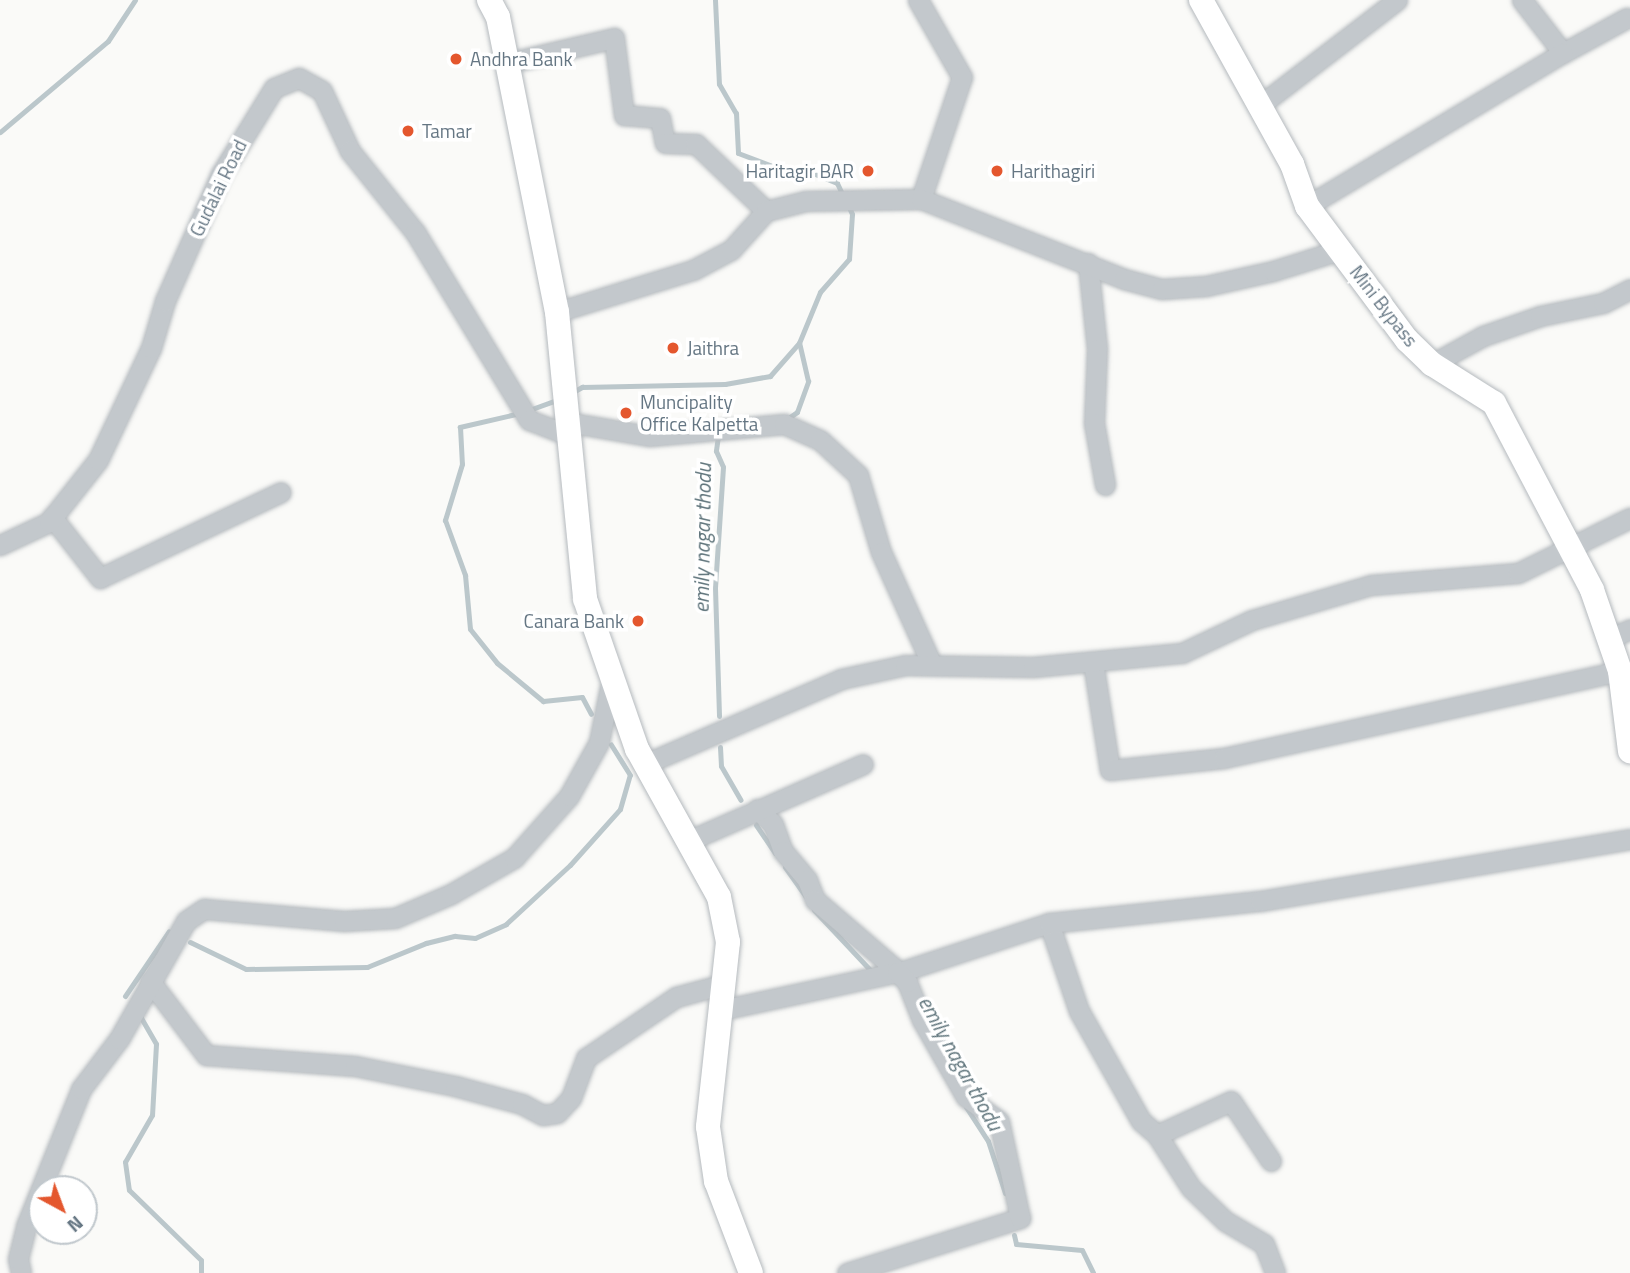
<!DOCTYPE html>
<html>
<head>
<meta charset="utf-8">
<style>
	body { margin:0 }
	#map { position:relative; width:1630px; height:1273px; overflow:hidden; background:#fafaf8; font-family:"Titillium Web",sans-serif }
	div>[style] { position:absolute }
	[style*='--x'] { left:calc(var(--x)*1px); top:calc(var(--y)*1px); width:calc(var(--w)*1px); rotate:calc(var(--a)*1deg) }
	.stream>* { height:5px; margin:-2.5px; padding:0 2.5px; transform-origin:2.5px; border-radius:2.5px; background:#bbc7cb }
	.roads { filter:drop-shadow(0 0 2px #b5babe) drop-shadow(0 0 2px #b5babe) }
	.minor>* { height:19px; margin:-9.5px; padding:0 9.5px; transform-origin:9.5px; border-radius:9.5px; background:#c3c8cc }
	.major>* { height:24px; margin:-12px; padding:0 12px; transform-origin:12px; border-radius:12px; background:#fff }
	.dots>* { width:19px; height:19px; translate:-50% -50%; box-sizing:border-box; border:4px solid #fff; border-radius:50% }
	span { translate:-50% -50%; white-space:nowrap; text-align:center; line-height:1.15; -webkit-text-stroke:7px #fff; paint-order:stroke }
	.poi-label { font-size:19px; color:#657683 }
	.left { translate:0 -50%; text-align:left }
	.right { translate:-100% -50%; text-align:right }
	.street-label { font-size:19px; color:#657683 }
	.water-label { font-size:21px; color:#60757c; font-style:italic }
	.north { position:absolute; left:28px; top:1175px; width:70px; height:70px; box-sizing:border-box; background:#fff; border:2px solid #c1c8cd; border-radius:50%; rotate:139deg; font-size:19px; font-weight:700; line-height:28px; text-align:center; color:#657683 }
	.north::after { content:''; display:block; margin:auto; width:24px; height:32px; background:#e4572e; clip-path:polygon(50% 0,100% 100%,50% 72%,0 100%) }
</style>
</head>
<body>
<div id="map">
	<div class="stream">
		<div style="--x:715;--y:0;--w:84;--a:87.3"></div>
		<div style="--x:719;--y:84;--w:34;--a:60"></div>
		<div style="--x:736;--y:113;--w:40;--a:87.1"></div>
		<div style="--x:738;--y:153;--w:53;--a:20.8"></div>
		<div style="--x:788;--y:172;--w:22;--a:0"></div>
		<div style="--x:810;--y:172;--w:29;--a:22"></div>
		<div style="--x:837;--y:183;--w:14;--a:65"></div>
		<div style="--x:0;--y:132;--w:141;--a:-40.1"></div>
		<div style="--x:108;--y:41;--w:49;--a:-56.6"></div>
		<div style="--x:571;--y:393;--w:13;--a:-29"></div>
		<div style="--x:582;--y:387;--w:143;--a:-1.2"></div>
		<div style="--x:725;--y:384;--w:46;--a:-10.1"></div>
		<div style="--x:770;--y:376;--w:44;--a:-48.7"></div>
		<div style="--x:799;--y:343;--w:55;--a:-67.6"></div>
		<div style="--x:820;--y:292;--w:44;--a:-48.7"></div>
		<div style="--x:849;--y:259;--w:45;--a:-86.2"></div>
		<div style="--x:852;--y:214;--w:10;--a:-114"></div>
		<div style="--x:529;--y:410;--w:32;--a:-20"></div>
		<div style="--x:520;--y:413;--w:62;--a:166.9"></div>
		<div style="--x:460;--y:427;--w:37;--a:87"></div>
		<div style="--x:462;--y:464;--w:59;--a:106.9"></div>
		<div style="--x:445;--y:520;--w:59;--a:70"></div>
		<div style="--x:465;--y:575;--w:54;--a:84.7"></div>
		<div style="--x:470;--y:629;--w:43;--a:51.5"></div>
		<div style="--x:497;--y:663;--w:60;--a:39.6"></div>
		<div style="--x:543;--y:701;--w:39;--a:-6"></div>
		<div style="--x:582;--y:697;--w:19;--a:62"></div>
		<div style="--x:787;--y:419;--w:12;--a:-35"></div>
		<div style="--x:797;--y:412;--w:33;--a:-70"></div>
		<div style="--x:808;--y:381;--w:39;--a:-103"></div>
		<div style="--x:718;--y:436;--w:15;--a:98"></div>
		<div style="--x:716;--y:451;--w:17;--a:66"></div>
		<div style="--x:723;--y:467;--w:121;--a:93.8"></div>
		<div style="--x:715;--y:588;--w:128;--a:88.2"></div>
		<div style="--x:720;--y:747;--w:19;--a:87"></div>
		<div style="--x:721;--y:766;--w:39;--a:60"></div>
		<div style="--x:756;--y:825;--w:34;--a:56"></div>
		<div style="--x:785;--y:867;--w:35;--a:55"></div>
		<div style="--x:814;--y:910;--w:85;--a:46.9"></div>
		<div style="--x:190;--y:942;--w:62;--a:25.7"></div>
		<div style="--x:246;--y:969;--w:121;--a:-0.9"></div>
		<div style="--x:367;--y:967;--w:64;--a:-22.1"></div>
		<div style="--x:426;--y:943;--w:30;--a:-14"></div>
		<div style="--x:455;--y:936;--w:20;--a:6"></div>
		<div style="--x:475;--y:938;--w:34;--a:-24"></div>
		<div style="--x:506;--y:924;--w:87;--a:-42.7"></div>
		<div style="--x:570;--y:865;--w:75;--a:-48.2"></div>
		<div style="--x:620;--y:809;--w:35;--a:-74"></div>
		<div style="--x:630;--y:775;--w:36;--a:-122"></div>
		<div style="--x:125;--y:996;--w:78;--a:-55.9"></div>
		<div style="--x:140;--y:1016;--w:32;--a:60"></div>
		<div style="--x:156;--y:1044;--w:71;--a:93.2"></div>
		<div style="--x:152;--y:1115;--w:54;--a:119.9"></div>
		<div style="--x:125;--y:1162;--w:28;--a:82"></div>
		<div style="--x:129;--y:1190;--w:100;--a:44.2"></div>
		<div style="--x:201;--y:1260;--w:13;--a:90"></div>
		<div style="--x:966;--y:1107;--w:40;--a:57.1"></div>
		<div style="--x:988;--y:1141;--w:55;--a:71.9"></div>
		<div style="--x:1014;--y:1235;--w:9;--a:77"></div>
		<div style="--x:1016;--y:1244;--w:66;--a:5.2"></div>
		<div style="--x:1082;--y:1250;--w:25;--a:64"></div>
	</div>
	<div class="roads">
		<div class="minor">
			<div style="--x:918;--y:0;--w:89;--a:60.3"></div>
			<div style="--x:962;--y:77;--w:129;--a:108.6"></div>
			<div style="--x:1522;--y:0;--w:67;--a:52.3"></div>
			<div style="--x:1563;--y:53;--w:73;--a:-28.7"></div>
			<div style="--x:507;--y:63;--w:110;--a:-13.2"></div>
			<div style="--x:614;--y:38;--w:78;--a:82.6"></div>
			<div style="--x:624;--y:115;--w:36;--a:5"></div>
			<div style="--x:660;--y:118;--w:25;--a:79"></div>
			<div style="--x:665;--y:143;--w:31;--a:2"></div>
			<div style="--x:696;--y:144;--w:97;--a:43.7"></div>
			<div style="--x:1259;--y:106;--w:174;--a:-37.5"></div>
			<div style="--x:1307;--y:206;--w:298;--a:-30.9"></div>
			<div style="--x:1088;--y:263;--w:86;--a:84"></div>
			<div style="--x:1097;--y:349;--w:74;--a:92.3"></div>
			<div style="--x:1094;--y:423;--w:63;--a:79.9"></div>
			<div style="--x:557;--y:312;--w:142;--a:-17.2"></div>
			<div style="--x:693;--y:270;--w:43;--a:-27.8"></div>
			<div style="--x:731;--y:250;--w:52;--a:-48.1"></div>
			<div style="--x:766;--y:211;--w:41;--a:-14"></div>
			<div style="--x:806;--y:201;--w:115;--a:-1"></div>
			<div style="--x:921;--y:199;--w:218;--a:21.5"></div>
			<div style="--x:1124;--y:279;--w:39;--a:15"></div>
			<div style="--x:1162;--y:289;--w:44;--a:-3.9"></div>
			<div style="--x:1206;--y:286;--w:69;--a:-12.6"></div>
			<div style="--x:1273;--y:271;--w:70;--a:-17.4"></div>
			<div style="--x:1432;--y:364;--w:58;--a:-28.8"></div>
			<div style="--x:1483;--y:336;--w:60;--a:-19.3"></div>
			<div style="--x:1540;--y:316;--w:64;--a:-11.7"></div>
			<div style="--x:1603;--y:303;--w:30;--a:-27"></div>
			<div style="--x:567;--y:422;--w:84;--a:9.6"></div>
			<div style="--x:650;--y:436;--w:135;--a:-5.1"></div>
			<div style="--x:784;--y:424;--w:39;--a:24"></div>
			<div style="--x:820;--y:440;--w:52;--a:42.6"></div>
			<div style="--x:858;--y:475;--w:80;--a:73.4"></div>
			<div style="--x:881;--y:552;--w:124;--a:65.7"></div>
			<div style="--x:52;--y:517;--w:78;--a:51.8"></div>
			<div style="--x:100;--y:578;--w:200;--a:-25.4"></div>
			<div style="--x:0;--y:545;--w:54;--a:-25.1"></div>
			<div style="--x:49;--y:522;--w:79;--a:-51.7"></div>
			<div style="--x:98;--y:460;--w:124;--a:-64.7"></div>
			<div style="--x:151;--y:348;--w:49;--a:-73.4"></div>
			<div style="--x:165;--y:301;--w:139;--a:-66.2"></div>
			<div style="--x:221;--y:174;--w:101;--a:-58.4"></div>
			<div style="--x:274;--y:88;--w:27;--a:-22"></div>
			<div style="--x:299;--y:78;--w:26;--a:29"></div>
			<div style="--x:322;--y:91;--w:66;--a:65"></div>
			<div style="--x:350;--y:151;--w:104;--a:51.3"></div>
			<div style="--x:415;--y:232;--w:220;--a:58.8"></div>
			<div style="--x:529;--y:420;--w:42;--a:21"></div>
			<div style="--x:1609;--y:639;--w:23;--a:-25"></div>
			<div style="--x:1093;--y:662;--w:109;--a:81.1"></div>
			<div style="--x:1110;--y:770;--w:115;--a:-6"></div>
			<div style="--x:1224;--y:758;--w:405;--a:-12.4"></div>
			<div style="--x:645;--y:764;--w:214;--a:-23.4"></div>
			<div style="--x:841;--y:679;--w:66;--a:-12.3"></div>
			<div style="--x:905;--y:665;--w:128;--a:0.9"></div>
			<div style="--x:1033;--y:667;--w:150;--a:-5.4"></div>
			<div style="--x:1182;--y:653;--w:77;--a:-25.2"></div>
			<div style="--x:1252;--y:620;--w:124;--a:-16.4"></div>
			<div style="--x:1371;--y:585;--w:147;--a:-4.7"></div>
			<div style="--x:1518;--y:573;--w:125;--a:-26.2"></div>
			<div style="--x:757;--y:809;--w:22;--a:43"></div>
			<div style="--x:773;--y:824;--w:29;--a:70"></div>
			<div style="--x:783;--y:851;--w:38;--a:50"></div>
			<div style="--x:807;--y:880;--w:22;--a:68"></div>
			<div style="--x:815;--y:900;--w:111;--a:40.6"></div>
			<div style="--x:688;--y:841;--w:191;--a:-23.7"></div>
			<div style="--x:1049;--y:923;--w:93;--a:71.2"></div>
			<div style="--x:1079;--y:1011;--w:126;--a:60.6"></div>
			<div style="--x:1141;--y:1121;--w:21;--a:41"></div>
			<div style="--x:1157;--y:1135;--w:81;--a:-24.7"></div>
			<div style="--x:1231;--y:1101;--w:72;--a:56.3"></div>
			<div style="--x:150;--y:981;--w:93;--a:52.9"></div>
			<div style="--x:206;--y:1055;--w:149;--a:4.2"></div>
			<div style="--x:355;--y:1066;--w:102;--a:11.3"></div>
			<div style="--x:455;--y:1086;--w:69;--a:15"></div>
			<div style="--x:522;--y:1104;--w:24;--a:28"></div>
			<div style="--x:543;--y:1115;--w:14;--a:-8"></div>
			<div style="--x:557;--y:1113;--w:21;--a:-47"></div>
			<div style="--x:571;--y:1098;--w:43;--a:-69.4"></div>
			<div style="--x:586;--y:1058;--w:109;--a:-34.1"></div>
			<div style="--x:676;--y:997;--w:50;--a:-15.2"></div>
			<div style="--x:721;--y:1010;--w:186;--a:-12.1"></div>
			<div style="--x:903;--y:971;--w:154;--a:-18.2"></div>
			<div style="--x:1049;--y:923;--w:212;--a:-6"></div>
			<div style="--x:1260;--y:901;--w:375;--a:-9.5"></div>
			<div style="--x:1157;--y:1135;--w:63;--a:57.3"></div>
			<div style="--x:1191;--y:1188;--w:47;--a:44.1"></div>
			<div style="--x:1225;--y:1221;--w:45;--a:30.5"></div>
			<div style="--x:1264;--y:1244;--w:31;--a:69"></div>
			<div style="--x:21;--y:1273;--w:14;--a:-102"></div>
			<div style="--x:18;--y:1259;--w:34;--a:-76"></div>
			<div style="--x:26;--y:1226;--w:148;--a:-68.1"></div>
			<div style="--x:81;--y:1089;--w:63;--a:-52.8"></div>
			<div style="--x:119;--y:1039;--w:136;--a:-60.4"></div>
			<div style="--x:186;--y:921;--w:22;--a:-34"></div>
			<div style="--x:204;--y:909;--w:141;--a:4.9"></div>
			<div style="--x:344;--y:921;--w:51;--a:-3.4"></div>
			<div style="--x:395;--y:918;--w:61;--a:-23.2"></div>
			<div style="--x:451;--y:894;--w:73;--a:-29.7"></div>
			<div style="--x:514;--y:858;--w:83;--a:-48.4"></div>
			<div style="--x:569;--y:796;--w:62;--a:-60.9"></div>
			<div style="--x:599;--y:742;--w:61;--a:-78.7"></div>
			<div style="--x:847;--y:1273;--w:182;--a:-17.6"></div>
			<div style="--x:1020;--y:1218;--w:99;--a:-102.2"></div>
			<div style="--x:999;--y:1121;--w:41;--a:-144"></div>
			<div style="--x:966;--y:1097;--w:89;--a:-119.7"></div>
			<div style="--x:922;--y:1020;--w:41;--a:-111.5"></div>
			<div style="--x:907;--y:982;--w:14;--a:-135"></div>
		</div>
		<div class="major">
			<div style="--x:489;--y:0;--w:19;--a:62"></div>
			<div style="--x:498;--y:17;--w:301;--a:78.7"></div>
			<div style="--x:557;--y:312;--w:288;--a:84.4"></div>
			<div style="--x:585;--y:599;--w:159;--a:70.9"></div>
			<div style="--x:637;--y:749;--w:169;--a:61"></div>
			<div style="--x:719;--y:897;--w:46;--a:78.7"></div>
			<div style="--x:728;--y:942;--w:186;--a:96.2"></div>
			<div style="--x:708;--y:1127;--w:55;--a:81.6"></div>
			<div style="--x:716;--y:1181;--w:98;--a:69.2"></div>
			<div style="--x:1201;--y:0;--w:188;--a:61"></div>
			<div style="--x:1292;--y:164;--w:45;--a:70.3"></div>
			<div style="--x:1307;--y:206;--w:167;--a:53.3"></div>
			<div style="--x:1407;--y:340;--w:35;--a:44"></div>
			<div style="--x:1432;--y:364;--w:73;--a:32.2"></div>
			<div style="--x:1494;--y:403;--w:211;--a:62.3"></div>
			<div style="--x:1592;--y:590;--w:86;--a:70.9"></div>
			<div style="--x:1620;--y:671;--w:81;--a:82.9"></div>
		</div>
	</div>
	<div class="dots">
		<div style="left:456px;top:59px;background:#e4572e"></div>
		<div style="left:408px;top:131px;background:#e4572e"></div>
		<div style="left:868px;top:171px;background:#e4572e"></div>
		<div style="left:997px;top:171px;background:#e4572e"></div>
		<div style="left:673px;top:348px;background:#e4572e"></div>
		<div style="left:626px;top:413px;background:#e4572e"></div>
		<div style="left:638px;top:621px;background:#e4572e"></div>
	</div>
	<div class="poi-label">
		<span class="left" style="left:470px;top:59px">Andhra Bank</span>
		<span class="left" style="left:422px;top:131px">Tamar</span>
		<span class="right" style="left:854px;top:171px">Haritagir BAR</span>
		<span class="left" style="left:1011px;top:171px">Harithagiri</span>
		<span class="left" style="left:687px;top:348px">Jaithra</span>
		<span class="left" style="left:640px;top:413px">Muncipality<br>Office Kalpetta</span>
		<span class="right" style="left:624px;top:621px">Canara Bank</span>
	</div>
	<div class="street-label">
		<span style="left:218px;top:188px;rotate:-64deg">Gudalai Road</span>
		<span style="left:1384px;top:306px;rotate:52deg">Mini Bypass</span>
	</div>
	<div class="water-label">
		<span style="left:702px;top:538px;rotate:-89deg">emily nagar thodu</span>
		<span style="left:961px;top:1063px;rotate:61deg">emily nagar thodu</span>
	</div>
	<div class="north">N</div>
</div>
</body>
</html>
